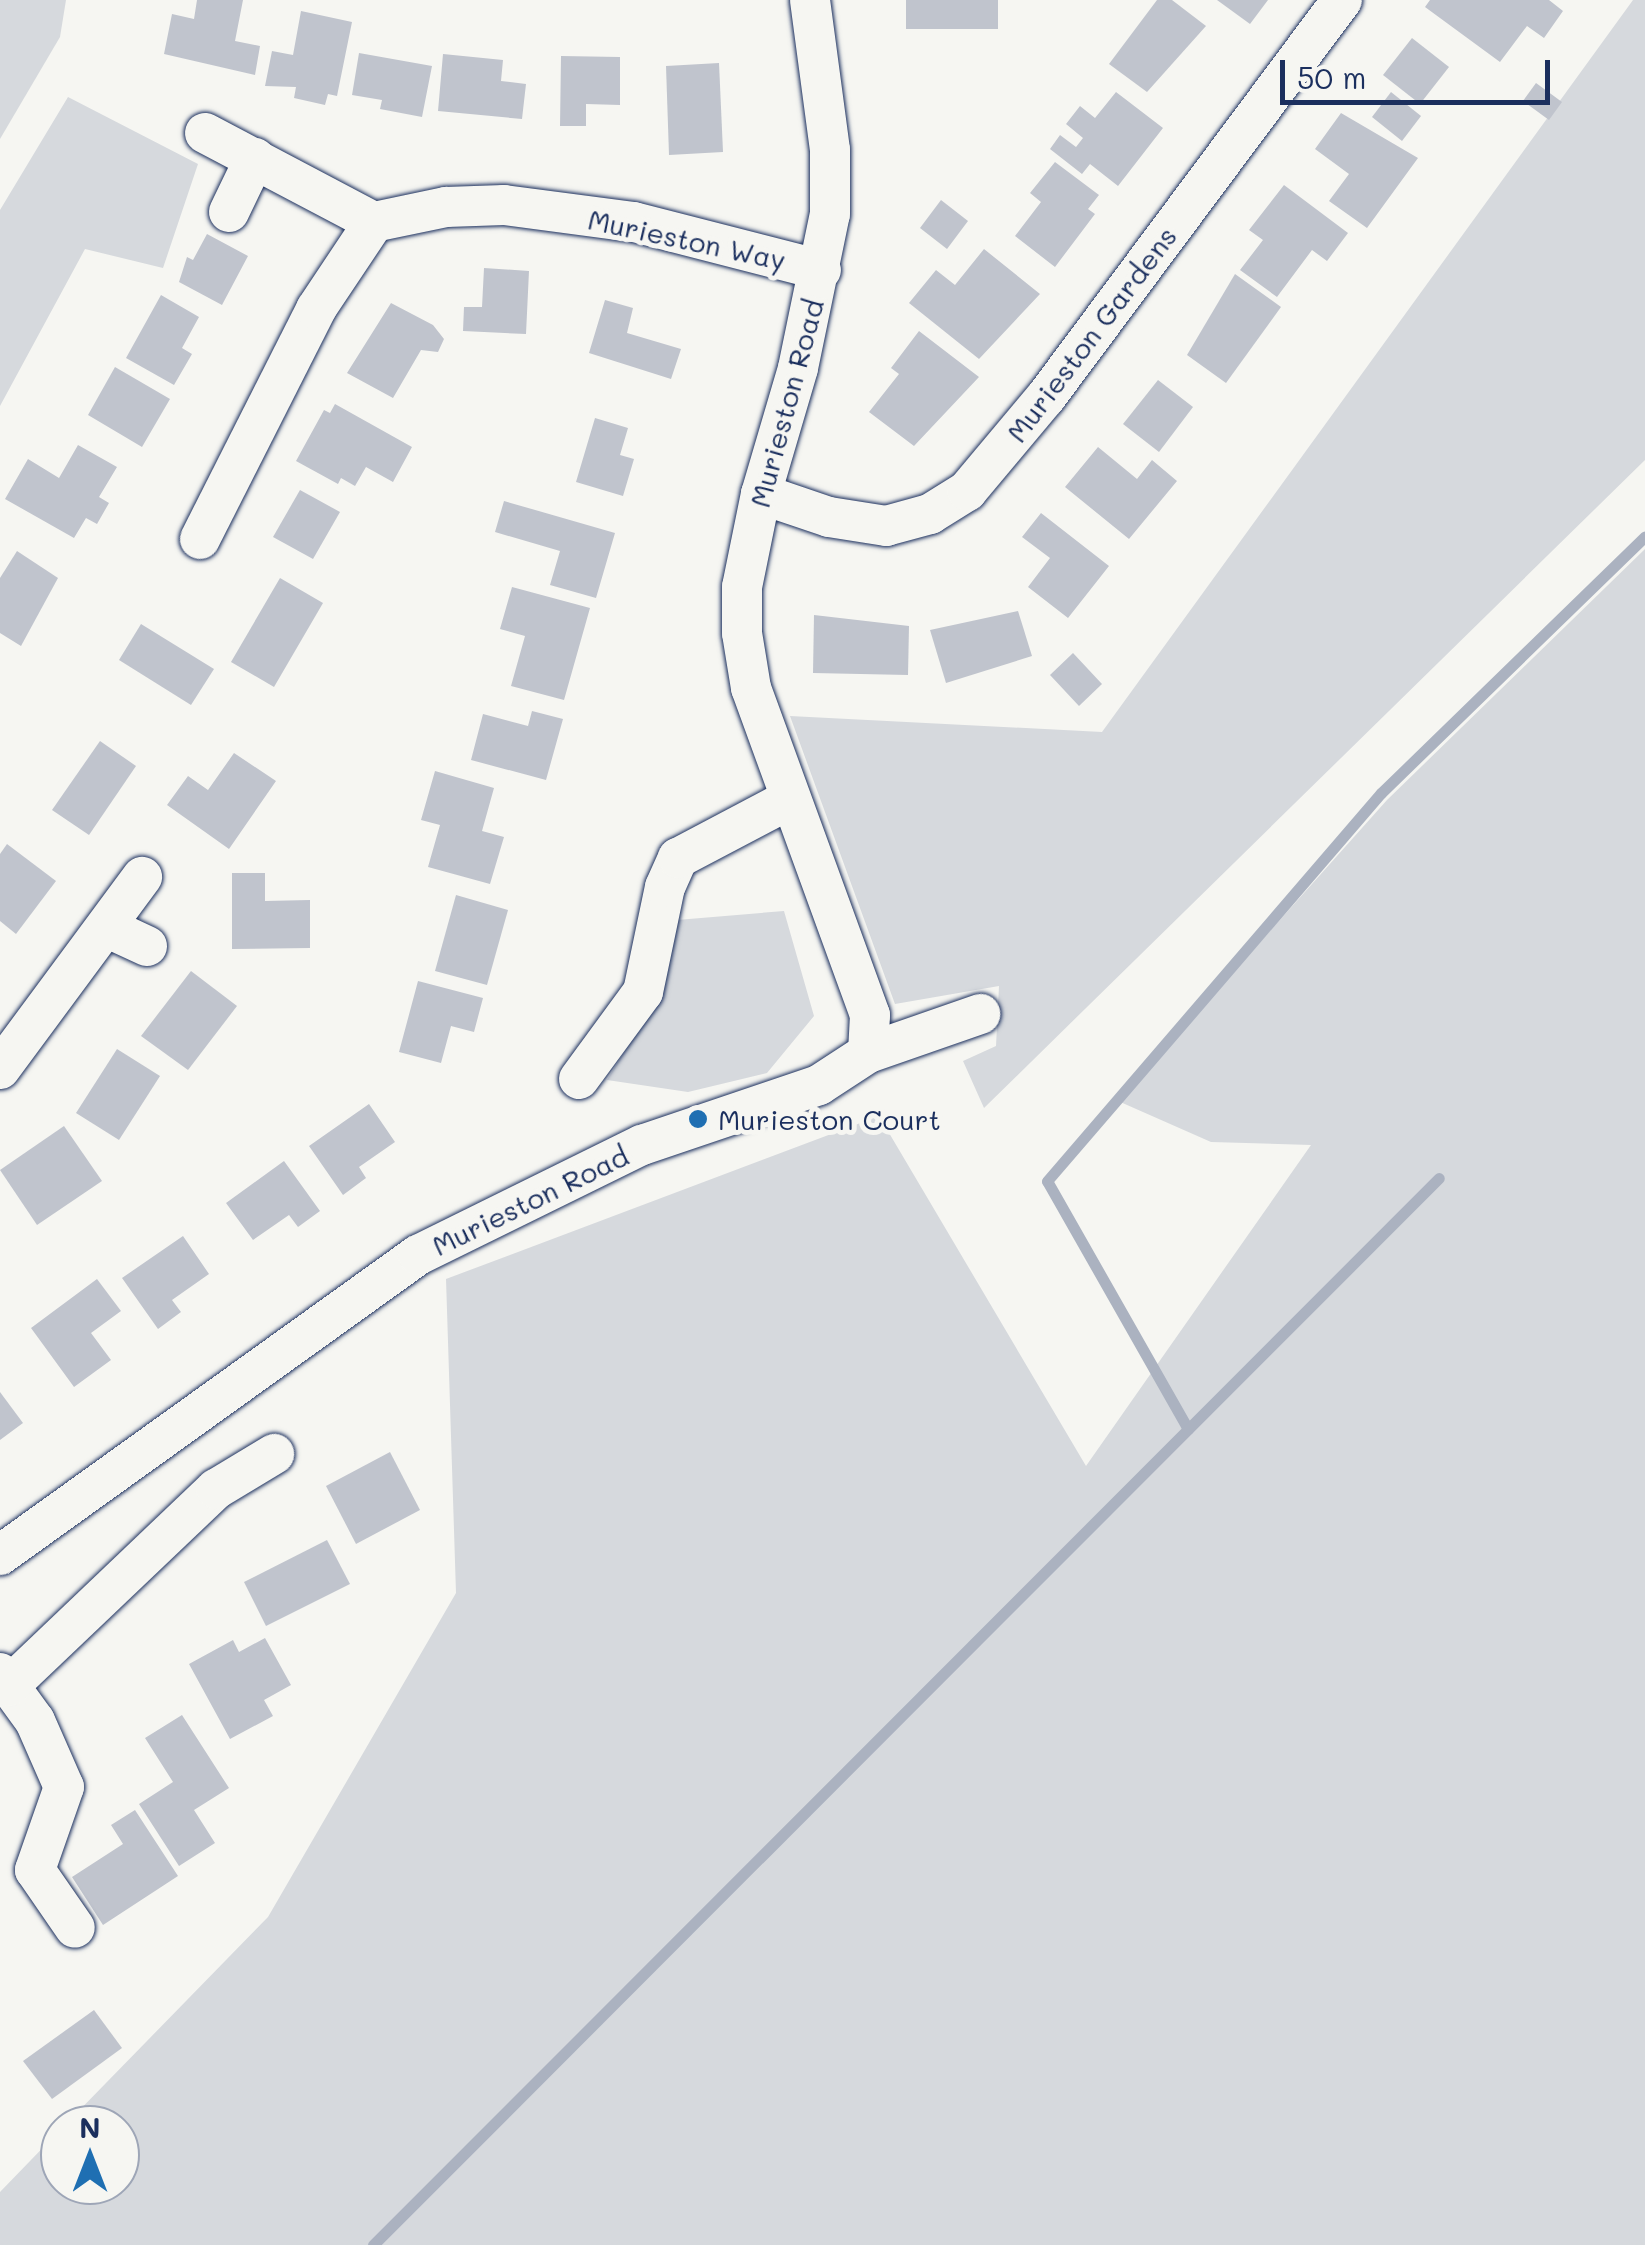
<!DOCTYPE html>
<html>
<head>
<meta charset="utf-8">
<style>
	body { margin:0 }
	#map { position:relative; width:1645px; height:2245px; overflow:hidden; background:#f6f6f2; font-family:Mali,sans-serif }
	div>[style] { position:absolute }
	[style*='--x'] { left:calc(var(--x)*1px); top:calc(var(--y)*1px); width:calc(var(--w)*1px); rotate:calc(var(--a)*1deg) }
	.green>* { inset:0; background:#d6d9dd }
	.stream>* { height:11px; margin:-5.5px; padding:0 5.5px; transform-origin:5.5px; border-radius:5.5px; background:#abb2c0 }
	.building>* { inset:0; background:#c0c4cd }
	.roads { filter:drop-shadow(0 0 2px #1b2f5e) drop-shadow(0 0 2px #1b2f5e) }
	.minor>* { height:40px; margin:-20px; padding:0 20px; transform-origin:20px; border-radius:20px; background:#f6f6f2 }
	.dots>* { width:28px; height:28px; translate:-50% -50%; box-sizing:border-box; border:5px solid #f6f6f2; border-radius:50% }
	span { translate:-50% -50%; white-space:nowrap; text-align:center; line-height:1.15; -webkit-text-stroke:10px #f6f6f2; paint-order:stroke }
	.street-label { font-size:28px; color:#1b2f5e }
	.poi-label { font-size:28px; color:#1b2f5e }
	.left { translate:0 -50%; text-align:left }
	.north { position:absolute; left:40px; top:2105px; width:100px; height:100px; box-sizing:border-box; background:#f6f6f2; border:2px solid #9ea6b7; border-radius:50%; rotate:0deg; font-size:28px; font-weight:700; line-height:40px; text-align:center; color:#1b2f5e }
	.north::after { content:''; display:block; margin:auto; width:35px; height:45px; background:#1f6fb2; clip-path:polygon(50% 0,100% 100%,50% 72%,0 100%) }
	.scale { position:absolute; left:1280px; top:60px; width:270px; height:45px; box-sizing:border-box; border:5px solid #1b2f5e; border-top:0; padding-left:12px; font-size:30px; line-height:35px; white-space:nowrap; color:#1b2f5e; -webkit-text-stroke:8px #f6f6f2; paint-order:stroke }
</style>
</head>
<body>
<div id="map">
	<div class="green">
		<div style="clip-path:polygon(0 0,66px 0,60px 37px,0 139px)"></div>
		<div style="clip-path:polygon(1633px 0,1645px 0,1645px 460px,984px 1108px,963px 1061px,996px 1046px,999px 986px,895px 1004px,790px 716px,1102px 732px)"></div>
		<div style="clip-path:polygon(68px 97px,198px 164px,163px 268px,85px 249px,0 406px,0 210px)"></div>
		<div style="clip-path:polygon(1645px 549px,1645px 2245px,0 2245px,0 2192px,60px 2130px,60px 2185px,120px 2185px,120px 2125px,65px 2125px,268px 1917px,456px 1593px,446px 1279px,879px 1116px,1086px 1466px,1311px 1145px,1211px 1142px,1118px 1101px,1387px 800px)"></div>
		<div style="clip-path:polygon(784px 911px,814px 1016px,767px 1073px,688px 1092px,607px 1080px,660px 994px,677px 920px)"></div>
	</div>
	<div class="stream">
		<div style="--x:1188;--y:1429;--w:285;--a:-119.6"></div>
		<div style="--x:1047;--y:1181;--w:512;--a:-49.28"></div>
		<div style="--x:1381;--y:793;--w:368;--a:-44.2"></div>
		<div style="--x:373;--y:2245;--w:1508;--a:-45.03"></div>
	</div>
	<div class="building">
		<div style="clip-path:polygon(197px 0,243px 0,235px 41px,260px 46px,255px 75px,164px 54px,172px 14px,194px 19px)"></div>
		<div style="clip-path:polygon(906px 0,998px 0,998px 29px,906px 29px)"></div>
		<div style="clip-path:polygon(1157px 0,1172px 0,1206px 26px,1147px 92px,1109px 64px)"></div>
		<div style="clip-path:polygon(1217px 0,1268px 0,1250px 24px)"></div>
		<div style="clip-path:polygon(1430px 0,1549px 0,1563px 11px,1544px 38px,1527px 26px,1500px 62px,1425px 7px)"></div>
		<div style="clip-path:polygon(301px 11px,352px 22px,337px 96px,328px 94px,325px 105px,294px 98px,296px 87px,265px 86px,272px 51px,293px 55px)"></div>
		<div style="clip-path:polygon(1412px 38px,1449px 67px,1420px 104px,1383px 75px)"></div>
		<div style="clip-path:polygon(359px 53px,432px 66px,422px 117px,380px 109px,382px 100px,352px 95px)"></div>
		<div style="clip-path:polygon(443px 54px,503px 60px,501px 81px,526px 84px,522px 119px,438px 111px)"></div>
		<div style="clip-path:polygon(561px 56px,620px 57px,620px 105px,586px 104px,586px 126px,560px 126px)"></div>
		<div style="clip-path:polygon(719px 63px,723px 152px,669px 155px,666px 66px)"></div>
		<div style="clip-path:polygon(1536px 83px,1562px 102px,1549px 120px,1523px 101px)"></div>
		<div style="clip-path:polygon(1116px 92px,1163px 128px,1118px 186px,1090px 164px,1082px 174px,1050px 149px,1060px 135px,1076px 147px,1083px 138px,1066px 124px,1080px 106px,1095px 118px)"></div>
		<div style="clip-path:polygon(1391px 92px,1421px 116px,1402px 141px,1372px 117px)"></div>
		<div style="clip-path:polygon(1341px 113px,1418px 158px,1367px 228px,1329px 201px,1349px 174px,1315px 149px)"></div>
		<div style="clip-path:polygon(1055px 162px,1099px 195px,1088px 209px,1095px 214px,1055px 267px,1015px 236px,1041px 202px,1030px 193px)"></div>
		<div style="clip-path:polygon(1284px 185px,1348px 233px,1327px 261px,1312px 250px,1277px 297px,1240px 270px,1263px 240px,1249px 230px)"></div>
		<div style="clip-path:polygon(941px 200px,968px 221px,947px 249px,920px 228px)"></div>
		<div style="clip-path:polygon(207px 234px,248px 256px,222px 305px,179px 282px,187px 257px,193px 260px)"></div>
		<div style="clip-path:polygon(984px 249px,1040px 294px,979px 359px,909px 303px,936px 270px,955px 285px)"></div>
		<div style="clip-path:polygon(484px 268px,529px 271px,526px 334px,463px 331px,464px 307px,482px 307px)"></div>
		<div style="clip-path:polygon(1235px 274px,1281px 307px,1226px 383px,1187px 355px)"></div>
		<div style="clip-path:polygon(161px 295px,199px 317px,182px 348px,192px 354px,174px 385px,126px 358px)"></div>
		<div style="clip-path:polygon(605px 300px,633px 308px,627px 333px,681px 349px,671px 379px,589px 353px)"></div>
		<div style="clip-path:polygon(391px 303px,433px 325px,444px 339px,438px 352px,421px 350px,393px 398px,347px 373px)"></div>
		<div style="clip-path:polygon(919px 331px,979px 377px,914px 446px,869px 412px,899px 374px,891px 368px)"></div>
		<div style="clip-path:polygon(115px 367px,170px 399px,142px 447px,88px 415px)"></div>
		<div style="clip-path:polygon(1158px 380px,1193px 407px,1159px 452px,1123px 424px)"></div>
		<div style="clip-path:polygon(335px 404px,412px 447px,393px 482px,366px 467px,355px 486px,341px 478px,338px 484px,296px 461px,324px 410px,330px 413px)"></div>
		<div style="clip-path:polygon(595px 418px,628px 428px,620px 455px,634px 459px,623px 496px,576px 482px)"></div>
		<div style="clip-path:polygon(78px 445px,117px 467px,99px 497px,109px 503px,97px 524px,86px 518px,74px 538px,5px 499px,28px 459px,59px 478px)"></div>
		<div style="clip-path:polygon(1098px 447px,1137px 479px,1152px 460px,1177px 481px,1129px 539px,1065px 487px)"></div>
		<div style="clip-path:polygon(300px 490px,340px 512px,313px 559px,273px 537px)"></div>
		<div style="clip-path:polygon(504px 501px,615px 533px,596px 598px,550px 585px,560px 551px,495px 532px)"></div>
		<div style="clip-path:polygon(1041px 513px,1109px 566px,1068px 618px,1028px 587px,1050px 558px,1022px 537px)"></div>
		<div style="clip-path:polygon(17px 551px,58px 578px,21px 646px,0 633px,0 578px)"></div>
		<div style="clip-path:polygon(280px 578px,323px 603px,274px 687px,231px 662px)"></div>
		<div style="clip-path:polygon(512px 587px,590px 608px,564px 700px,511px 686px,525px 636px,500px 629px)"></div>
		<div style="clip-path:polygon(1018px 611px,1032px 656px,946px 683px,930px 630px)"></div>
		<div style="clip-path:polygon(814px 615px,909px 626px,908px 675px,813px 673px)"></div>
		<div style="clip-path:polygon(141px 624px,214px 669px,191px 705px,119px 660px)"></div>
		<div style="clip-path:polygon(1073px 653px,1102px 684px,1079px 706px,1050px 675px)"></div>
		<div style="clip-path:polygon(532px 711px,563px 719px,546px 780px,471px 760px,483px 714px,528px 726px)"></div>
		<div style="clip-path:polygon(100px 741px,136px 766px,89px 835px,52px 810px)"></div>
		<div style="clip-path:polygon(234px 753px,276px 781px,229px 849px,167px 805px,188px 776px,208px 790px)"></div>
		<div style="clip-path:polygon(435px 771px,494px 788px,482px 831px,504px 837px,490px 884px,428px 867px,440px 825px,421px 820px)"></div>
		<div style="clip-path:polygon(7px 844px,56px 881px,16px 934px,0 921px,0 854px)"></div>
		<div style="clip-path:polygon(232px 873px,265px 873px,265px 901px,310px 900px,310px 948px,232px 949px)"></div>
		<div style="clip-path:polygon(456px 895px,508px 910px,487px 985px,435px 971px)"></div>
		<div style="clip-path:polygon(191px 971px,237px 1006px,188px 1070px,141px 1036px)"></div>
		<div style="clip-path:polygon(418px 981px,483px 998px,474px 1032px,451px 1026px,441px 1063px,399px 1052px)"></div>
		<div style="clip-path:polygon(117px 1049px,160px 1076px,119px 1140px,76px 1113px)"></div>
		<div style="clip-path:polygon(369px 1104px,395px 1142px,359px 1167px,366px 1178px,343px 1195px,309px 1146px)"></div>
		<div style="clip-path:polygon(64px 1126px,102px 1181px,37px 1225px,0 1170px)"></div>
		<div style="clip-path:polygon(284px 1161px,320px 1211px,298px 1227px,289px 1215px,253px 1240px,226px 1203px)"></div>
		<div style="clip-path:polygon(183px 1236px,209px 1274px,172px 1300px,181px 1312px,158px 1329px,122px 1278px)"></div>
		<div style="clip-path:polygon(97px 1279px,121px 1311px,91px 1333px,111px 1360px,74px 1387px,31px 1328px)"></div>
		<div style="clip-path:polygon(0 1392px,23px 1423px,0 1440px)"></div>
		<div style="clip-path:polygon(390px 1452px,420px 1510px,356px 1544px,326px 1486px)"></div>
		<div style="clip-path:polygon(327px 1540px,350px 1584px,266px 1626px,244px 1582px)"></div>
		<div style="clip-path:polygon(265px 1638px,291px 1685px,264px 1700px,273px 1716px,230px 1739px,189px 1664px,233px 1640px,239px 1652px)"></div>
		<div style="clip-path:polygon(182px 1715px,229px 1788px,194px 1810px,215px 1843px,179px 1866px,139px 1804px,173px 1782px,145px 1738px)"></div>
		<div style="clip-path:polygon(135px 1810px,178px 1876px,103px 1925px,72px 1877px,123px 1844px,111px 1825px)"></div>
		<div style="clip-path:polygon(94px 2010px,122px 2048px,52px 2099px,23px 2061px)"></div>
	</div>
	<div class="roads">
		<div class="minor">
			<div style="--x:205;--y:133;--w:191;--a:27.8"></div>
			<div style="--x:229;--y:212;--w:60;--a:-64.3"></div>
			<div style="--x:761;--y:494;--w:72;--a:18.7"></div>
			<div style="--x:829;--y:517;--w:58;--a:9"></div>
			<div style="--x:886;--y:526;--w:46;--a:-15.3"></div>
			<div style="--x:930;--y:514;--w:44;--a:-31.9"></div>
			<div style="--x:967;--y:491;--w:123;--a:-50"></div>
			<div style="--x:1046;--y:397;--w:495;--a:-53.3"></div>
			<div style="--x:200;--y:539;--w:258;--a:-63.2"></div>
			<div style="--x:316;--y:309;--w:105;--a:-56.3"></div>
			<div style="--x:374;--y:222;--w:74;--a:-11.8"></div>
			<div style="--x:446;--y:207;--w:58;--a:-2"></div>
			<div style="--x:504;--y:205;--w:131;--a:7.5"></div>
			<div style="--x:634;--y:222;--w:193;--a:14.4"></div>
			<div style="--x:108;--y:928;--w:43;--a:24.8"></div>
			<div style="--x:868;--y:1053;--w:119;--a:-19.2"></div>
			<div style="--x:0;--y:1069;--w:239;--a:-53.5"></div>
			<div style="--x:579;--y:1079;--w:108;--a:-53.7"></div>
			<div style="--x:643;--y:992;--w:107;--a:-78.2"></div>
			<div style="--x:665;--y:887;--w:32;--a:-66"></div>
			<div style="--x:678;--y:858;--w:127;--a:-27.8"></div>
			<div style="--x:0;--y:1555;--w:515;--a:-35.67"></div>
			<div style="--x:418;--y:1255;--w:250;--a:-26.2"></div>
			<div style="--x:642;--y:1145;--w:187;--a:-18.7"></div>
			<div style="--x:819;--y:1085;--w:59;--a:-33.1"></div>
			<div style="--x:868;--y:1053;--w:38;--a:-87"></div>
			<div style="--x:870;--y:1015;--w:348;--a:-110"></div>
			<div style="--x:751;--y:688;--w:56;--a:-99.3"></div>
			<div style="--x:742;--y:633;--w:46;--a:-90"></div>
			<div style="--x:742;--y:587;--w:95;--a:-78.5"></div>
			<div style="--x:761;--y:494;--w:131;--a:-73.6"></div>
			<div style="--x:798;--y:368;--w:157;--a:-78.3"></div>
			<div style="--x:830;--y:214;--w:64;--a:-90"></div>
			<div style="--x:830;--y:150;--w:151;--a:-97.6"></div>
			<div style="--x:0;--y:1673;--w:59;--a:53.9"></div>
			<div style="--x:35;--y:1721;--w:72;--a:66.3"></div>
			<div style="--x:64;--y:1787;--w:88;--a:109.3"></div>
			<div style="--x:35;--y:1870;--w:70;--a:55.4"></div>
			<div style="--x:9;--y:1686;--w:286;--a:-43.6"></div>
			<div style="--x:216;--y:1489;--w:68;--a:-31.1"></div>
		</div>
	</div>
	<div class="dots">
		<div style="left:698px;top:1119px;background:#1f6fb2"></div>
	</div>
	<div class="street-label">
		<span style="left:687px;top:239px;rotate:12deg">Murieston Way</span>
		<span style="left:1091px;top:334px;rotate:-53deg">Murieston Gardens</span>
		<span style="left:786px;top:403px;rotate:-75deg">Murieston Road</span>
		<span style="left:530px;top:1200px;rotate:-26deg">Murieston Road</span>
	</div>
	<div class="poi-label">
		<span class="left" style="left:718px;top:1119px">Murieston Court</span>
	</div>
	<div class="north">N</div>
	<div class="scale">50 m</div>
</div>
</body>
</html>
